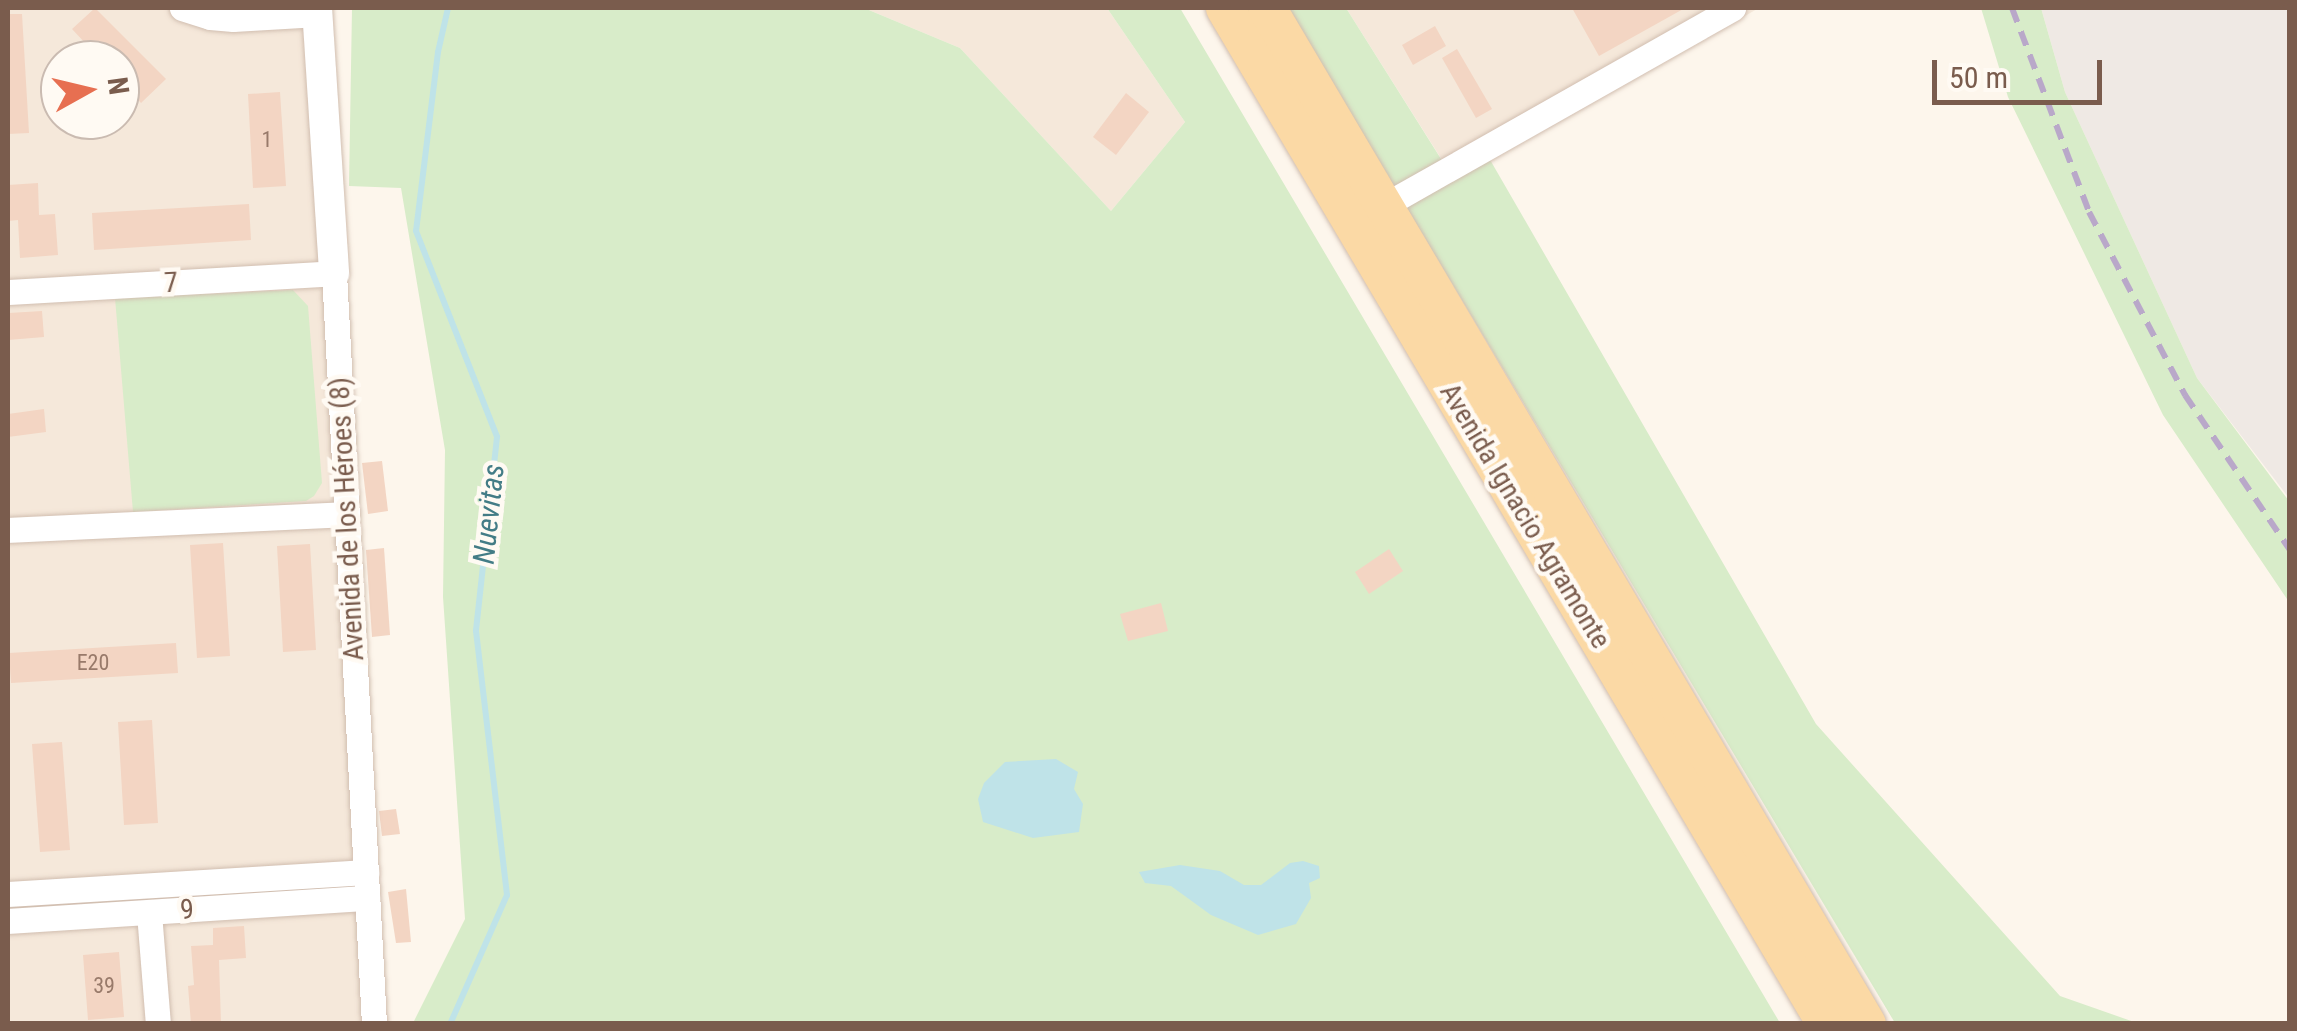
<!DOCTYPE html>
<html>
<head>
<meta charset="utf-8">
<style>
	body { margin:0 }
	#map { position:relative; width:2297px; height:1031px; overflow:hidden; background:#fdf6ec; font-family:"Roboto Condensed",sans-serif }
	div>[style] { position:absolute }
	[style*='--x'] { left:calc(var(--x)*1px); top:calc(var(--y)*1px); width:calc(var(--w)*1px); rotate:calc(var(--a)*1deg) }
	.residential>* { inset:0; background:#f5e8da }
	.industrial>* { inset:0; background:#efe9e4 }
	.green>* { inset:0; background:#d8ecc9 }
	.water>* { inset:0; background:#bfe3e8 }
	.stream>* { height:6px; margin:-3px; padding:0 3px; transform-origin:3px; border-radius:3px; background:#bfe3e8 }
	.building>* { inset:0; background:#f3d5c3 }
	.roads { filter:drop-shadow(0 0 2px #d1beb0) drop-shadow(0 0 2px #d1beb0) }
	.minor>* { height:25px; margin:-12.5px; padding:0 12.5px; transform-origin:12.5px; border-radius:12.5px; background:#fff }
	.tertiary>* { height:30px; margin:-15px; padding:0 15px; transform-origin:15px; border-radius:15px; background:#fff }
	.primary>* { height:38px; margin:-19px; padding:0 19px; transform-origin:19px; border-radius:19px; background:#fbd9a5 }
	.rail>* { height:6px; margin-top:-3px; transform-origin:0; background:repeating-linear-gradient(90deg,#b9a8c9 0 15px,transparent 0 25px) }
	span { translate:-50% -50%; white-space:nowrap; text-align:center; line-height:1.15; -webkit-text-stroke:9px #fffaf3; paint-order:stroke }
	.number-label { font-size:22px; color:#987a6a }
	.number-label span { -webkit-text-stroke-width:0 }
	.street-label { font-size:28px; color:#7a5c4d }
	.water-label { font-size:30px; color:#437c86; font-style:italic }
	.frame { position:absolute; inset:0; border:10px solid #7a5c4d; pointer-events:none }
	.north { position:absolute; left:40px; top:40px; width:100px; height:100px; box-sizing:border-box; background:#fffaf3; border:2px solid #cabbb1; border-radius:50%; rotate:82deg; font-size:28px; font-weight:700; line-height:40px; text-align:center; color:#7a5c4d }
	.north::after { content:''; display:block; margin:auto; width:35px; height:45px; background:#e76f51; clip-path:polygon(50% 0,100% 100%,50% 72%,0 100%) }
	.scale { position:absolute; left:1932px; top:60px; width:170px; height:45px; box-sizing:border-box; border:5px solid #7a5c4d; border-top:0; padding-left:12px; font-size:30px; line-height:35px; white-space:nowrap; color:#7a5c4d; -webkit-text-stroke:8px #fffaf3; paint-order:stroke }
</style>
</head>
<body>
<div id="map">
	<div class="residential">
		<div style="clip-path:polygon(evenodd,8px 8px,304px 8px,375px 1023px,8px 1023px,8px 8px,60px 60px,120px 60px,120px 120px,60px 120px,60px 60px)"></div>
		<div style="clip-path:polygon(864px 8px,1107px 8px,1185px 122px,1111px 211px,960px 48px)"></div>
		<div style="clip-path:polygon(1346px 8px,1759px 8px,1454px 179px)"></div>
	</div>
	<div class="industrial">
		<div style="clip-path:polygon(2041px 8px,2289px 8px,2289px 498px,2197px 378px,2065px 92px)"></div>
	</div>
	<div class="green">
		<div style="clip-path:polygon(352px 8px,864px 8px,960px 48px,1111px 211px,1185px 122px,1107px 8px,1180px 8px,1780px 1023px,413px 1023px,465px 919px,443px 597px,445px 450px,401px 188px,349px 186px)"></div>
		<div style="clip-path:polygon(1287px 8px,1346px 8px,1453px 178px,1489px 158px,1816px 724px,2060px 996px,2137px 1023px,1895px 1023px)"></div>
		<div style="clip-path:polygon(1981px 8px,2041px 8px,2065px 92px,2197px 378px,2289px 501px,2289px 602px,2163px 415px,2008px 97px)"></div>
		<div style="clip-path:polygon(293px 290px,308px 306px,322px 483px,314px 496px,306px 501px,133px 512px,115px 298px)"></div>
	</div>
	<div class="water">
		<div style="clip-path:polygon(1056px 759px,1078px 772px,1074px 789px,1083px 804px,1079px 832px,1033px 838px,983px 822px,978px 799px,984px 783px,1005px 762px)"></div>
		<div style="clip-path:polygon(1303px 861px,1319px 866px,1320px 878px,1309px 883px,1311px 898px,1296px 924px,1258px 935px,1211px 915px,1171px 886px,1145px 883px,1139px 872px,1180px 865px,1220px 871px,1244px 885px,1261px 885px,1290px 863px)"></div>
	</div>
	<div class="stream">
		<div style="--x:448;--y:8;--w:45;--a:102.8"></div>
		<div style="--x:438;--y:52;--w:180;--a:97"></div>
		<div style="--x:416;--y:231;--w:221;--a:68.5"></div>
		<div style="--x:497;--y:437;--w:195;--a:96.2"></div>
		<div style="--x:476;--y:631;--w:266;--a:83.3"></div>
		<div style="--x:507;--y:895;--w:141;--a:113.8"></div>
	</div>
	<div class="building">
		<div style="clip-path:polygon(95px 8px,166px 79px,141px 103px,120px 80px,120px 60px,101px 60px,72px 29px)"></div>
		<div style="clip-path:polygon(1572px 8px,1685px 8px,1599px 56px)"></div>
		<div style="clip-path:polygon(8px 14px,22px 14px,29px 133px,8px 134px)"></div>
		<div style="clip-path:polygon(1435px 26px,1446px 46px,1413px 65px,1402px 45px)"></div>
		<div style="clip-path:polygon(1457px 49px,1492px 109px,1476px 118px,1442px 58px)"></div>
		<div style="clip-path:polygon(280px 92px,286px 186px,253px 188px,248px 94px)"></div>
		<div style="clip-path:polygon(1126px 93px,1149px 112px,1116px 155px,1093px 137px)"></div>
		<div style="clip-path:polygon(38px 183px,39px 215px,55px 214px,58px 255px,20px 258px,18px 220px,8px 221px,8px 185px)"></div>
		<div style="clip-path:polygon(249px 204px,251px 240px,94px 250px,92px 213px)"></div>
		<div style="clip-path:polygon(42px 311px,44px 337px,8px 340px,8px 313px)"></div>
		<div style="clip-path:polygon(44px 409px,46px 432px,8px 437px,8px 414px)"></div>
		<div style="clip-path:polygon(382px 461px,388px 511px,368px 514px,362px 463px)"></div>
		<div style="clip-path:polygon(223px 543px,230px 656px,197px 658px,190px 545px)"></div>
		<div style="clip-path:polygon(310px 544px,316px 650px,283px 652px,277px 546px)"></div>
		<div style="clip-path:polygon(384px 548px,390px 635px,372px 637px,366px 550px)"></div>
		<div style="clip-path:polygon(1389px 549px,1403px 571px,1369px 594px,1355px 572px)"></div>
		<div style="clip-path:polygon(1161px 603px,1168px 631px,1128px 641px,1120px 614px)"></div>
		<div style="clip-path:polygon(176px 643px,178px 673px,11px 683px,9px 653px)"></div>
		<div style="clip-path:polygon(152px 720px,158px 823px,124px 825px,118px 722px)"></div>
		<div style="clip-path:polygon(62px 742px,70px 850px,40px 852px,32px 744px)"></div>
		<div style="clip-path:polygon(396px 809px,400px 834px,382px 836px,379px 811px)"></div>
		<div style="clip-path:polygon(406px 889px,411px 942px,396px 943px,388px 892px)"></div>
		<div style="clip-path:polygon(244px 926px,246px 958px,219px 960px,221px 1024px,191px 1024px,188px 986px,194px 985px,191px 946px,213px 945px,213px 928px)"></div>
		<div style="clip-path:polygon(119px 952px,124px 1017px,88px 1020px,83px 955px)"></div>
	</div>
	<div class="roads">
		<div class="minor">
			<div style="--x:182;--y:8;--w:29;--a:18"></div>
			<div style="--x:210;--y:17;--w:23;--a:5"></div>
			<div style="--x:233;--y:19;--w:85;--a:-3.4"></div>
			<div style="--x:1385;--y:205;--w:400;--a:-29.5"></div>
			<div style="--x:8;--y:292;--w:327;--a:-3.3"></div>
			<div style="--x:334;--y:273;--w:752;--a:86.95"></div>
			<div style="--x:8;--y:530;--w:339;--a:-2.7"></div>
			<div style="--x:8;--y:894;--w:359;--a:-3.5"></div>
			<div style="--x:149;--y:913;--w:111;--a:85.4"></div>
			<div style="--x:8;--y:921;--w:360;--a:-3.7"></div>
		</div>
		<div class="tertiary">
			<div style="--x:317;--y:8;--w:266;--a:86.3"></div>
		</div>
		<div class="primary">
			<div style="--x:1225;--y:8;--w:1180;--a:59.39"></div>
			<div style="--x:1267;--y:8;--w:1180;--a:59.44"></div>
		</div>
	</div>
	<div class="rail">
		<div style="--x:2012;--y:8;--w:218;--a:69.3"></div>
		<div style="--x:2089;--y:212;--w:207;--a:62.3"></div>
		<div style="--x:2185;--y:395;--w:187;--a:55.9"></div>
	</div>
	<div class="number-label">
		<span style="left:267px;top:140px">1</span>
		<span style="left:93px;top:663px">E20</span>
		<span style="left:104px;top:986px">39</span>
	</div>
	<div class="street-label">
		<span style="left:171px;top:283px;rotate:-3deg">7</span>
		<span style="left:1525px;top:516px;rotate:59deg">Avenida Ignacio Agramonte</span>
		<span style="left:347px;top:519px;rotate:-93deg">Avenida de los Héroes (8)</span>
		<span style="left:187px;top:910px;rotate:-4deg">9</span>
	</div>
	<div class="water-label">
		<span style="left:489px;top:514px;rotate:-84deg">Nuevitas</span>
	</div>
	<div class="frame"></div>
	<div class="north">N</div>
	<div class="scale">50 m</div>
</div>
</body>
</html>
